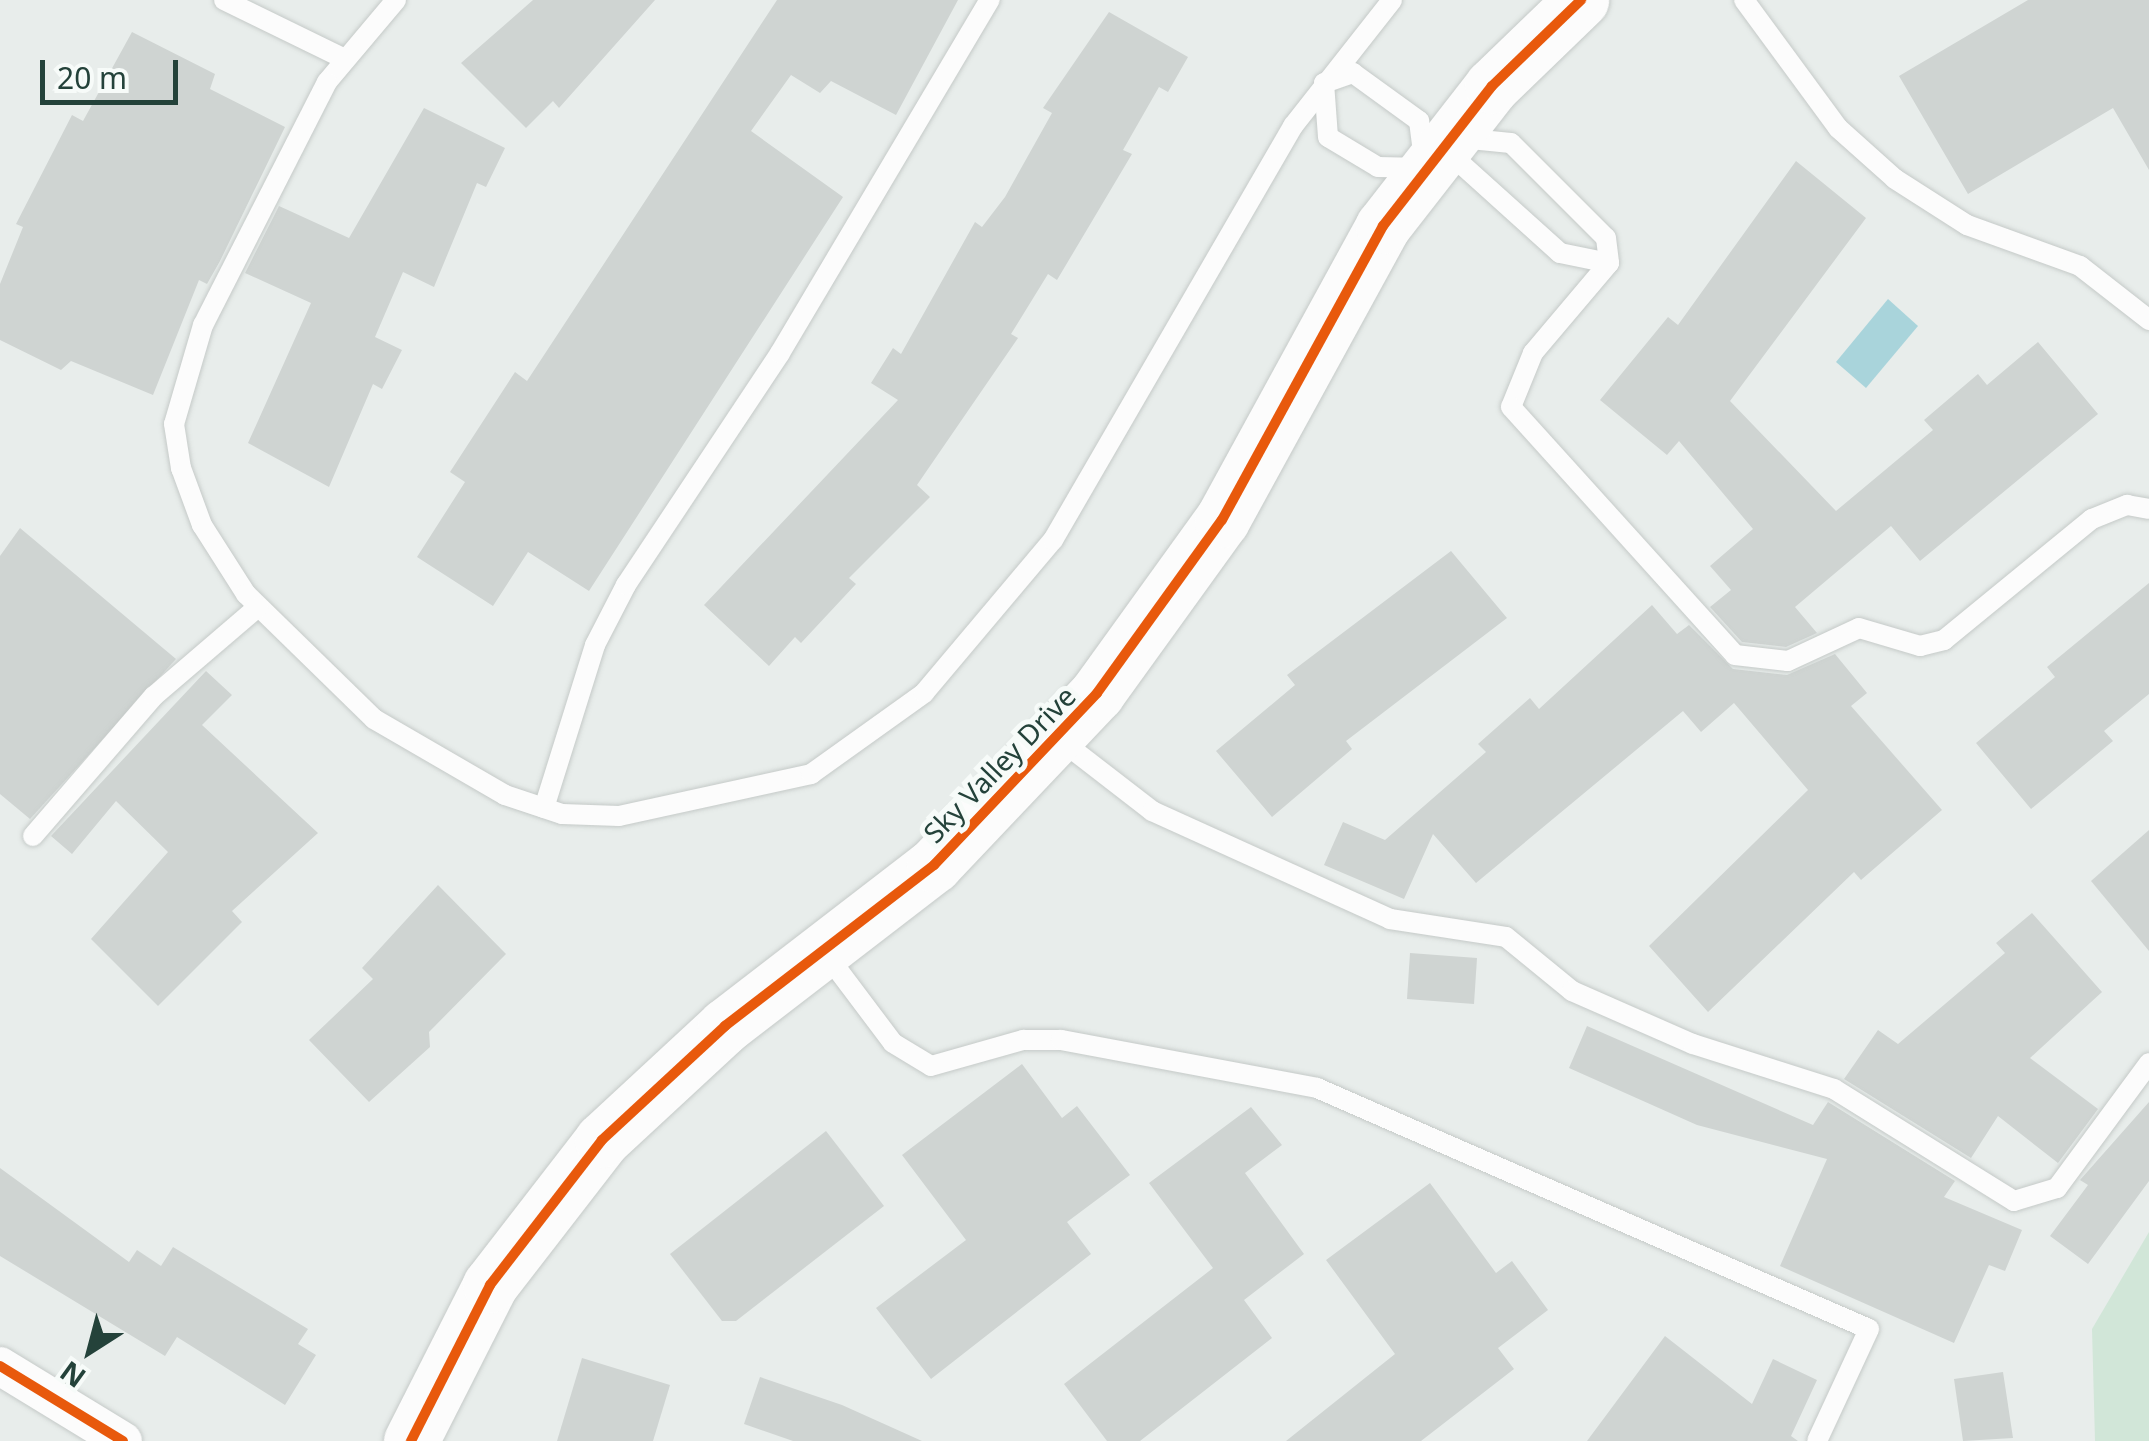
<!DOCTYPE html>
<html>
<head>
<meta charset="utf-8">
<style>
	body { margin:0 }
	#map { position:relative; width:2149px; height:1441px; overflow:hidden; background:#e8edeb; font-family:"Noto Sans",sans-serif }
	div>[style] { position:absolute }
	[style*='--x'] { left:calc(var(--x)*1px); top:calc(var(--y)*1px); width:calc(var(--w)*1px); rotate:calc(var(--a)*1deg) }
	.green>* { inset:0; background:#d1e6d8 }
	.water>* { inset:0; background:#a9d4db }
	.building>* { inset:0; background:#cfd4d2 }
	.roads { filter:drop-shadow(0 0 2px #c5cac8) drop-shadow(0 0 2px #c5cac8) }
	.lane>* { height:20px; margin:-10px; padding:0 10px; transform-origin:10px; border-radius:10px; background:#fcfcfc }
	.street>* { height:38px; margin:-19px; padding:0 19px; transform-origin:19px; border-radius:19px; background:#fcfcfc }
	.secondary>* { height:55px; margin:-27.5px; padding:0 27.5px; transform-origin:27.5px; border-radius:27.5px; background:#fcfcfc }
	.cycleway>* { height:10px; margin:-5px; padding:0 5px; transform-origin:5px; border-radius:5px; background:#e8590c }
	span { translate:-50% -50%; white-space:nowrap; text-align:center; line-height:1.15; -webkit-text-stroke:10px #f7fbf9; paint-order:stroke }
	.street-label { font-size:28px; color:#24423a }
	.north { position:absolute; left:40px; top:1301px; width:100px; height:100px; -webkit-text-stroke:8px #f7fbf9; paint-order:stroke; rotate:216deg; font-size:28px; font-weight:700; line-height:40px; text-align:center; color:#24423a }
	.north::after { content:''; display:block; margin:auto; width:35px; height:45px; background:#24423a; clip-path:polygon(50% 0,100% 100%,50% 72%,0 100%) }
	.scale { position:absolute; left:40px; top:60px; width:138px; height:45px; box-sizing:border-box; border:5px solid #24423a; border-top:0; padding-left:12px; font-size:30px; line-height:35px; white-space:nowrap; color:#24423a; -webkit-text-stroke:8px #f7fbf9; paint-order:stroke }
</style>
</head>
<body>
<div id="map">
	<div class="green">
		<div style="clip-path:polygon(2149px 1232px,2149px 1441px,2095px 1441px,2092px 1329px)"></div>
	</div>
	<div class="water">
		<div style="clip-path:polygon(1888px 299px,1918px 326px,1866px 388px,1836px 362px)"></div>
	</div>
	<div class="building">
		<div style="clip-path:polygon(533px 0,655px 0,559px 108px,553px 101px,526px 128px,461px 63px)"></div>
		<div style="clip-path:polygon(777px 0,958px 0,896px 115px,831px 81px,820px 93px,791px 75px,751px 131px,843px 197px,589px 591px,528px 552px,493px 606px,417px 557px,465px 482px,450px 472px,515px 372px,527px 381px)"></div>
		<div style="clip-path:polygon(2028px 0,2149px 0,2149px 170px,2113px 108px,1968px 194px,1899px 76px)"></div>
		<div style="clip-path:polygon(1109px 12px,1188px 57px,1168px 92px,1159px 87px,1123px 150px,1132px 154px,1057px 280px,1048px 274px,1011px 334px,1018px 338px,917px 485px,930px 497px,849px 578px,856px 584px,801px 643px,795px 637px,769px 666px,704px 605px,898px 400px,871px 383px,893px 348px,901px 354px,975px 222px,982px 227px,1005px 197px,1052px 113px,1043px 108px)"></div>
		<div style="clip-path:polygon(132px 32px,215px 74px,210px 89px,285px 127px,220px 261px,207px 284px,199px 280px,153px 395px,71px 361px,61px 370px,0 340px,0 284px,23px 227px,16px 224px,72px 115px,83px 121px)"></div>
		<div style="clip-path:polygon(424px 108px,505px 148px,486px 187px,477px 183px,434px 287px,403px 272px,375px 337px,402px 350px,382px 389px,373px 384px,329px 487px,248px 443px,311px 303px,245px 273px,279px 206px,349px 238px)"></div>
		<div style="clip-path:polygon(1796px 161px,1866px 218px,1730px 401px,1836px 511px,1933px 430px,1924px 420px,1978px 374px,1987px 385px,2038px 342px,2098px 414px,1920px 561px,1891px 526px,1795px 607px,1817px 633px,1786px 647px,1742px 642px,1710px 607px,1731px 590px,1710px 566px,1753px 529px,1679px 441px,1667px 455px,1600px 400px,1668px 317px,1678px 325px)"></div>
		<div style="clip-path:polygon(20px 528px,176px 659px,30px 819px,0 794px,0 556px)"></div>
		<div style="clip-path:polygon(1451px 551px,1507px 618px,1346px 741px,1352px 749px,1272px 817px,1216px 751px,1295px 685px,1287px 675px)"></div>
		<div style="clip-path:polygon(2149px 583px,2149px 694px,2104px 731px,2113px 741px,2031px 809px,1976px 743px,2055px 677px,2047px 667px)"></div>
		<div style="clip-path:polygon(1652px 605px,1677px 634px,1689px 625px,1733px 669px,1787px 675px,1835px 654px,1867px 693px,1851px 706px,1942px 810px,1861px 880px,1854px 872px,1708px 1012px,1649px 946px,1808px 790px,1734px 703px,1701px 732px,1683px 711px,1476px 883px,1433px 834px,1404px 899px,1324px 865px,1343px 822px,1385px 840px,1486px 752px,1478px 744px,1530px 698px,1539px 709px)"></div>
		<div style="clip-path:polygon(206px 671px,232px 695px,202px 725px,318px 833px,232px 911px,242px 922px,158px 1006px,91px 939px,168px 852px,116px 801px,72px 854px,51px 836px)"></div>
		<div style="clip-path:polygon(2149px 830px,2149px 951px,2091px 881px)"></div>
		<div style="clip-path:polygon(438px 885px,506px 954px,429px 1032px,430px 1047px,369px 1102px,309px 1040px,373px 979px,362px 968px)"></div>
		<div style="clip-path:polygon(2032px 913px,2102px 992px,2030px 1058px,2098px 1109px,2058px 1163px,1998px 1116px,1971px 1158px,1844px 1079px,1878px 1030px,1898px 1044px,2005px 953px,1996px 943px)"></div>
		<div style="clip-path:polygon(1410px 953px,1477px 958px,1474px 1004px,1407px 999px)"></div>
		<div style="clip-path:polygon(1587px 1026px,1813px 1125px,1828px 1102px,1955px 1181px,1944px 1197px,2022px 1230px,2005px 1271px,1989px 1265px,1954px 1343px,1780px 1266px,1827px 1159px,1697px 1125px,1569px 1068px)"></div>
		<div style="clip-path:polygon(1022px 1064px,1062px 1118px,1077px 1106px,1130px 1175px,1067px 1222px,1091px 1254px,931px 1379px,876px 1308px,966px 1240px,902px 1155px)"></div>
		<div style="clip-path:polygon(2149px 1102px,2149px 1181px,2088px 1264px,2050px 1236px,2088px 1185px,2080px 1180px)"></div>
		<div style="clip-path:polygon(1251px 1107px,1282px 1145px,1245px 1173px,1304px 1254px,1244px 1300px,1272px 1338px,1140px 1441px,1107px 1441px,1064px 1384px,1213px 1268px,1149px 1183px)"></div>
		<div style="clip-path:polygon(826px 1131px,884px 1206px,736px 1321px,722px 1321px,670px 1254px)"></div>
		<div style="clip-path:polygon(0 1168px,129px 1262px,137px 1250px,161px 1266px,173px 1247px,308px 1329px,298px 1344px,316px 1355px,285px 1405px,177px 1337px,165px 1356px,0 1256px)"></div>
		<div style="clip-path:polygon(1430px 1183px,1496px 1273px,1512px 1261px,1548px 1310px,1498px 1348px,1514px 1369px,1421px 1441px,1286px 1441px,1395px 1354px,1326px 1260px)"></div>
		<div style="clip-path:polygon(1665px 1336px,1752px 1404px,1773px 1359px,1817px 1380px,1791px 1436px,1798px 1441px,1587px 1441px)"></div>
		<div style="clip-path:polygon(582px 1358px,670px 1385px,653px 1441px,557px 1441px)"></div>
		<div style="clip-path:polygon(2003px 1372px,2013px 1438px,1963px 1441px,1954px 1379px)"></div>
		<div style="clip-path:polygon(760px 1377px,842px 1405px,922px 1441px,793px 1441px,744px 1424px)"></div>
	</div>
	<div class="roads">
		<div class="lane">
			<div style="--x:224;--y:0;--w:135;--a:26"></div>
			<div style="--x:396;--y:0;--w:107;--a:130.1"></div>
			<div style="--x:327;--y:82;--w:273;--a:117"></div>
			<div style="--x:203;--y:325;--w:103;--a:106.3"></div>
			<div style="--x:174;--y:424;--w:45;--a:81"></div>
			<div style="--x:181;--y:468;--w:61;--a:69.8"></div>
			<div style="--x:202;--y:525;--w:82;--a:57.5"></div>
			<div style="--x:246;--y:594;--w:179;--a:44.3"></div>
			<div style="--x:374;--y:719;--w:151;--a:30.1"></div>
			<div style="--x:505;--y:795;--w:60;--a:18.4"></div>
			<div style="--x:562;--y:814;--w:57;--a:2"></div>
			<div style="--x:619;--y:816;--w:197;--a:-12.3"></div>
			<div style="--x:811;--y:774;--w:139;--a:-35.6"></div>
			<div style="--x:924;--y:693;--w:200;--a:-49.9"></div>
			<div style="--x:1053;--y:540;--w:479;--a:-59.9"></div>
			<div style="--x:1293;--y:126;--w:160;--a:-51.8"></div>
			<div style="--x:1744;--y:0;--w:159;--a:53.7"></div>
			<div style="--x:1838;--y:128;--w:76;--a:41.8"></div>
			<div style="--x:1895;--y:179;--w:85;--a:32.6"></div>
			<div style="--x:1967;--y:225;--w:120;--a:19.9"></div>
			<div style="--x:2080;--y:266;--w:88;--a:38"></div>
			<div style="--x:1353;--y:73;--w:82;--a:36"></div>
			<div style="--x:1419;--y:121;--w:47;--a:82.7"></div>
			<div style="--x:1425;--y:168;--w:47;--a:-178.8"></div>
			<div style="--x:1378;--y:167;--w:58;--a:-149"></div>
			<div style="--x:1328;--y:137;--w:54;--a:-94.2"></div>
			<div style="--x:1324;--y:83;--w:31;--a:-19"></div>
			<div style="--x:1609;--y:263;--w:50;--a:-168.5"></div>
			<div style="--x:1560;--y:253;--w:135;--a:-138"></div>
			<div style="--x:1460;--y:163;--w:28;--a:-111"></div>
			<div style="--x:1450;--y:137;--w:61;--a:5.6"></div>
			<div style="--x:1511;--y:143;--w:134;--a:45"></div>
			<div style="--x:1606;--y:238;--w:25;--a:83"></div>
			<div style="--x:1609;--y:263;--w:118;--a:130.2"></div>
			<div style="--x:1533;--y:353;--w:58;--a:112.2"></div>
			<div style="--x:1511;--y:407;--w:334;--a:47.9"></div>
			<div style="--x:1735;--y:655;--w:53;--a:6.5"></div>
			<div style="--x:1788;--y:661;--w:78;--a:-24.9"></div>
			<div style="--x:1859;--y:628;--w:64;--a:16.4"></div>
			<div style="--x:1920;--y:646;--w:25;--a:-14"></div>
			<div style="--x:1944;--y:640;--w:191;--a:-39.3"></div>
			<div style="--x:2092;--y:519;--w:38;--a:-22"></div>
			<div style="--x:2127;--y:505;--w:22;--a:10"></div>
			<div style="--x:1059;--y:739;--w:118;--a:37.7"></div>
			<div style="--x:1152;--y:811;--w:261;--a:24.4"></div>
			<div style="--x:1390;--y:919;--w:117;--a:8.8"></div>
			<div style="--x:1506;--y:937;--w:85;--a:39.3"></div>
			<div style="--x:1572;--y:991;--w:132;--a:23.7"></div>
			<div style="--x:1693;--y:1044;--w:148;--a:17.7"></div>
			<div style="--x:1834;--y:1089;--w:212;--a:31.9"></div>
			<div style="--x:2014;--y:1201;--w:45;--a:-16.8"></div>
			<div style="--x:2057;--y:1188;--w:155;--a:-53.6"></div>
			<div style="--x:544;--y:808;--w:171;--a:-72.6"></div>
			<div style="--x:595;--y:645;--w:68;--a:-62.7"></div>
			<div style="--x:626;--y:585;--w:278;--a:-56.4"></div>
			<div style="--x:780;--y:353;--w:411;--a:-59.3"></div>
			<div style="--x:33;--y:836;--w:185;--a:-49.2"></div>
			<div style="--x:154;--y:696;--w:137;--a:-40.6"></div>
			<div style="--x:826;--y:954;--w:111;--a:53"></div>
			<div style="--x:893;--y:1043;--w:44;--a:31.2"></div>
			<div style="--x:931;--y:1066;--w:96;--a:-15.8"></div>
			<div style="--x:1023;--y:1040;--w:38;--a:0"></div>
			<div style="--x:1061;--y:1040;--w:260;--a:10.6"></div>
			<div style="--x:1317;--y:1088;--w:602;--a:23.59"></div>
			<div style="--x:1869;--y:1329;--w:123;--a:114.9"></div>
		</div>
		<div class="street">
			<div style="--x:0;--y:1366;--w:144;--a:31.4"></div>
		</div>
		<div class="secondary">
			<div style="--x:411;--y:1441;--w:175;--a:-63.1"></div>
			<div style="--x:490;--y:1285;--w:183;--a:-52.3"></div>
			<div style="--x:602;--y:1140;--w:168;--a:-42.8"></div>
			<div style="--x:725;--y:1026;--w:264;--a:-37.6"></div>
			<div style="--x:934;--y:865;--w:237;--a:-46.5"></div>
			<div style="--x:1097;--y:693;--w:213;--a:-54.2"></div>
			<div style="--x:1222;--y:520;--w:335;--a:-61.3"></div>
			<div style="--x:1383;--y:226;--w:177;--a:-52.1"></div>
			<div style="--x:1492;--y:86;--w:124;--a:-44"></div>
		</div>
	</div>
	<div class="cycleway">
		<div style="--x:0;--y:1366;--w:144;--a:31.4"></div>
		<div style="--x:411;--y:1441;--w:175;--a:-63.1"></div>
		<div style="--x:490;--y:1285;--w:183;--a:-52.3"></div>
		<div style="--x:602;--y:1140;--w:168;--a:-42.8"></div>
		<div style="--x:725;--y:1026;--w:264;--a:-37.6"></div>
		<div style="--x:934;--y:865;--w:237;--a:-46.5"></div>
		<div style="--x:1097;--y:693;--w:213;--a:-54.2"></div>
		<div style="--x:1222;--y:520;--w:335;--a:-61.3"></div>
		<div style="--x:1383;--y:226;--w:177;--a:-52.1"></div>
		<div style="--x:1492;--y:86;--w:124;--a:-44"></div>
	</div>
	<div class="street-label">
		<span style="left:999px;top:764px;rotate:-46deg">Sky Valley Drive</span>
	</div>
	<div class="north">N</div>
	<div class="scale">20 m</div>
</div>
</body>
</html>
